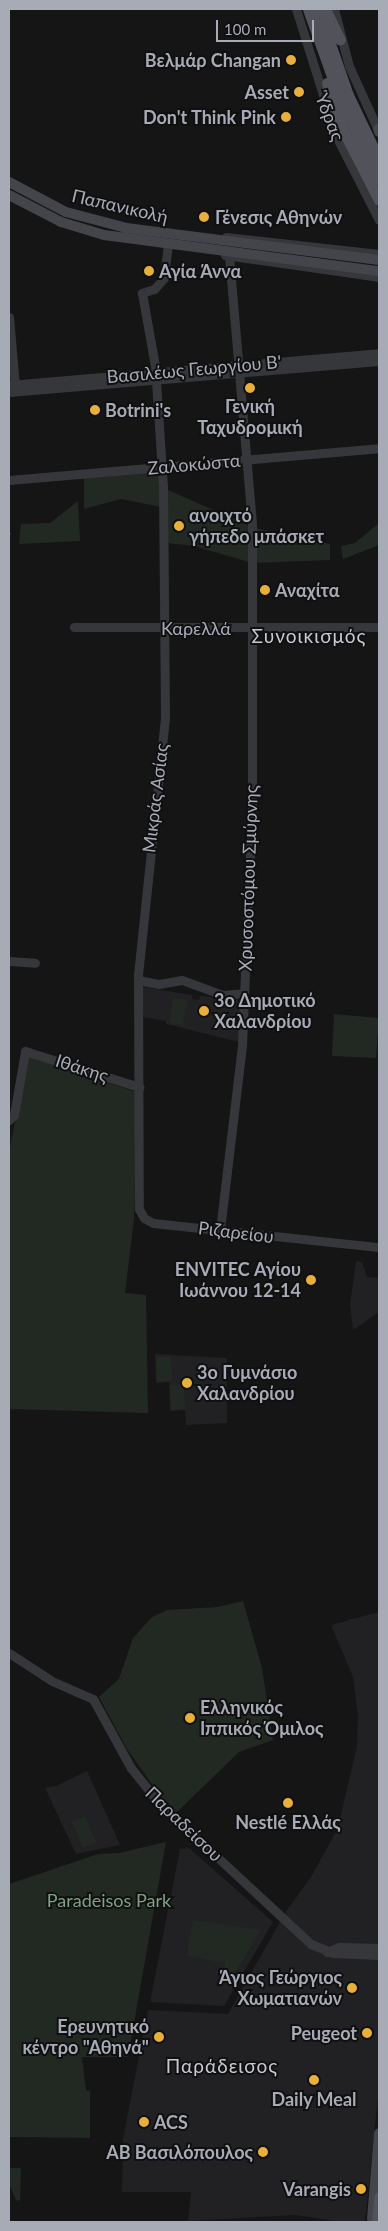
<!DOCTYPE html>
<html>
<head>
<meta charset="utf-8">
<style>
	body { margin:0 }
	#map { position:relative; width:388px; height:2231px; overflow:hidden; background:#151516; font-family:Lato,sans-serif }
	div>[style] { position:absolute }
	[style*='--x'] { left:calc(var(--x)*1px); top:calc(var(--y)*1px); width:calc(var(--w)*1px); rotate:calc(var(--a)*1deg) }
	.built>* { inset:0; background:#212123 }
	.green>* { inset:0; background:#212922 }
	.stream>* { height:2px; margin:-1px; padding:0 1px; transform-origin:1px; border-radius:1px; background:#2e373e }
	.tertiary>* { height:9px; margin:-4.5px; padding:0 4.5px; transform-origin:4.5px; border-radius:4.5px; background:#36373b }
	.secondary>* { height:10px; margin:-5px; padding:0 5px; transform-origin:5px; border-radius:5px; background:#44454b }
	.primary>* { height:11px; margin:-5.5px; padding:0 5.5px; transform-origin:5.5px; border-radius:5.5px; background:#52535a }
	.dots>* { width:14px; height:14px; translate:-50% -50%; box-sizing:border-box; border:2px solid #101011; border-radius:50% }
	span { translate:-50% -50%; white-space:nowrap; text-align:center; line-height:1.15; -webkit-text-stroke:4px #101011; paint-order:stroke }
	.poi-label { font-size:18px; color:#a7abb6; font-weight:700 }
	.right { translate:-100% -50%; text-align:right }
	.left { translate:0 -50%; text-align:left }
	.street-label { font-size:18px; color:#a7abb6 }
	.park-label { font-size:18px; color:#7fa082 }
	.neighbourhood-label { font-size:19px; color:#c8cad2; letter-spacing:1px }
	.frame { position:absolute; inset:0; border:10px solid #a7abb6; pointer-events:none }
	.scale { position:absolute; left:216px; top:20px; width:98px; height:22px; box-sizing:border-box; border:2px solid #a7abb6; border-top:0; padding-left:6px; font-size:15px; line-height:18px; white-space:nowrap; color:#a7abb6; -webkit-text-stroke:4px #101011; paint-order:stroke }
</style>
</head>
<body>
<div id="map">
	<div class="built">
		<div style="clip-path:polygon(143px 987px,192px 995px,192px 999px,199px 1000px,200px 996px,241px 1000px,239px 1042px,166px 1024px,166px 1021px,142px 1017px)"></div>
		<div style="clip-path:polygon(356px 1261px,362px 1262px,367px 1277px,379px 1278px,379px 1312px,353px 1330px,350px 1304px)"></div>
		<div style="clip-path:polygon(155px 1354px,227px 1358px,227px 1423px,186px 1425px,185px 1410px,170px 1411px,169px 1382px,156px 1383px)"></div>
		<div style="clip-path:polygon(379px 1612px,379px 2087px,365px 2222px,342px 2222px,295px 2215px,188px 2221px,191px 2192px,122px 2192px,123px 2139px,148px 2010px,228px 2014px,285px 1913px,311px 1877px,338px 1828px,357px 1746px,358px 1716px,353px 1677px,331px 1625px)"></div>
		<div style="clip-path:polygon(87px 1771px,120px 1845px,76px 1854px,45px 1788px,56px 1786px)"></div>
		<div style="clip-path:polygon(189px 1848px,273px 1922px,224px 2006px,150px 2002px,180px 1849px)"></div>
	</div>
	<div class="green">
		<div style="clip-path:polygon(160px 470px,161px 507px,121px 499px,84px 509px,84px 474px)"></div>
		<div style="clip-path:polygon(166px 489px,249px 526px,249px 562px,194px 546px,167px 543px)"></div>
		<div style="clip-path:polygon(78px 501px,80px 541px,19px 544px,21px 524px,50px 523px)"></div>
		<div style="clip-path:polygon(379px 523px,379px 545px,343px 559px,341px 546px,355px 543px)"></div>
		<div style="clip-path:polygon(255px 528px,330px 544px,330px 560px,253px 563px)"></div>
		<div style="clip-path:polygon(173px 998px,187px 1000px,183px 1025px,170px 1023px)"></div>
		<div style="clip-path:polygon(334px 1014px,379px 1018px,376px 1058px,332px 1056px)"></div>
		<div style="clip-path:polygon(28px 1056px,136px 1092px,134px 1219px,125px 1293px,146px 1295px,148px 1413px,9px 1409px,9px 1152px)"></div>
		<div style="clip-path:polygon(157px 1357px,171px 1357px,172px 1381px,157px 1382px)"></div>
		<div style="clip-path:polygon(184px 1384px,185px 1409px,171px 1410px,170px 1385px)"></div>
		<div style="clip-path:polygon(243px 1601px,262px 1668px,273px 1740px,239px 1752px,174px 1815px,127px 1749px,99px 1697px,119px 1679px,133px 1638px,152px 1617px,167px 1610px,217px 1607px)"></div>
		<div style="clip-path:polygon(85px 1816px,96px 1842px,83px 1848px,72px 1822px)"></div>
		<div style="clip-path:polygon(166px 1842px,128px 2057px,82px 2057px,86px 2090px,90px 2091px,90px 2138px,9px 2137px,9px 1884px,98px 1854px,119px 1853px)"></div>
		<div style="clip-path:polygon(193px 1920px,261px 1930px,229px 1983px,223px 1981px,225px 1963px,187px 1956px)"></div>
		<div style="clip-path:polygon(9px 2168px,21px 2168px,20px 2201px,16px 2200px,9px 2184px)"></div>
	</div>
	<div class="stream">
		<div style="--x:9;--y:534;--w:1;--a:0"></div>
	</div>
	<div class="tertiary">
		<div style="--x:296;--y:9;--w:133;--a:72.5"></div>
		<div style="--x:336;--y:136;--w:94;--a:62.9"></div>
		<div style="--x:334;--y:9;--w:59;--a:75.3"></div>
		<div style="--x:349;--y:66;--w:72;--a:65.6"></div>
		<div style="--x:226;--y:237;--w:154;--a:6.3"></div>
		<div style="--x:168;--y:244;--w:34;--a:97"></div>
		<div style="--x:164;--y:278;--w:15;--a:132"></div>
		<div style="--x:154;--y:289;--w:13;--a:162"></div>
		<div style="--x:142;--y:293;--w:74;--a:79.9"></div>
		<div style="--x:155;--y:366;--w:119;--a:86.2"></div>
		<div style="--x:163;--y:485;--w:233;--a:89.5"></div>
		<div style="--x:165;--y:718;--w:259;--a:96"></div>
		<div style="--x:138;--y:976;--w:233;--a:89.8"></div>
		<div style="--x:139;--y:1209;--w:10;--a:61"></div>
		<div style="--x:144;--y:1218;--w:10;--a:29"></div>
		<div style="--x:153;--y:1223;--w:227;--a:6.1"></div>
		<div style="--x:225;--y:255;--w:156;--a:8.1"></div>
		<div style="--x:9;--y:317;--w:68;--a:85"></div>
		<div style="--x:9;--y:385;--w:371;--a:-4.9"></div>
		<div style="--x:9;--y:392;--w:371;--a:-4.8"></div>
		<div style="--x:9;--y:480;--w:371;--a:-4.9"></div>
		<div style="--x:74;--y:627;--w:305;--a:0"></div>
		<div style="--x:9;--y:961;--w:26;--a:4"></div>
		<div style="--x:138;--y:980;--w:21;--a:11"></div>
		<div style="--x:159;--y:984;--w:23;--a:-10"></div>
		<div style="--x:182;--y:980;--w:44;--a:20.1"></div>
		<div style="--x:223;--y:995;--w:21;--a:-5"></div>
		<div style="--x:9;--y:1120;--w:7;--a:-45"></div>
		<div style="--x:14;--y:1115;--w:65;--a:-80.2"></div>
		<div style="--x:25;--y:1051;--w:120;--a:17.5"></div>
		<div style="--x:220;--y:1230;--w:186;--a:-83.2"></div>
		<div style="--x:242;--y:1045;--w:237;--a:-87.6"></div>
		<div style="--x:252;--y:808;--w:284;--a:-90"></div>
		<div style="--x:252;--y:524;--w:268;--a:-94.9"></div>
		<div style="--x:9;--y:1653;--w:51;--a:33.1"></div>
		<div style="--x:52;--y:1681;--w:45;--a:23.7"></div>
		<div style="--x:93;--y:1699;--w:79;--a:61.2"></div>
		<div style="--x:131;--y:1768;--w:43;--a:51.5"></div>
		<div style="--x:158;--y:1802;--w:209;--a:42.9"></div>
		<div style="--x:311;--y:1944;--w:24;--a:22"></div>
		<div style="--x:333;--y:1953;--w:46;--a:2.5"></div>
		<div style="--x:327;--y:1952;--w:13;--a:-23"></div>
		<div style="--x:339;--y:1947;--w:40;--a:1.4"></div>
	</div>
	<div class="secondary">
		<div style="--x:378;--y:129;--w:3;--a:72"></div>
		<div style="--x:9;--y:182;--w:64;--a:27.8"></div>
		<div style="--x:66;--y:212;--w:62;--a:14.9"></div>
		<div style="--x:126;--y:228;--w:255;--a:7.2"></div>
		<div style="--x:9;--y:195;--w:59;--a:27.4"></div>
		<div style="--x:61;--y:222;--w:45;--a:16.8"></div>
		<div style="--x:104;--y:235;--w:277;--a:7.5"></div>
		<div style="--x:372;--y:2219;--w:86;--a:-85.3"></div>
	</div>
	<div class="primary">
		<div style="--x:308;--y:9;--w:96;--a:70.4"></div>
		<div style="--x:340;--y:99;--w:89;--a:64"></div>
		<div style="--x:318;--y:9;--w:91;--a:70.8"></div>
		<div style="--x:348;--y:95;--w:72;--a:64.5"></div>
		<div style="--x:325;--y:9;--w:34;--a:64"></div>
		<div style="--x:327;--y:83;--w:47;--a:71.6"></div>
		<div style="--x:342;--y:128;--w:81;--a:62.8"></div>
		<div style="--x:377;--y:2222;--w:25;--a:-85"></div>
	</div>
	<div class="dots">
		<div style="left:291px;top:60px;background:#e8b03b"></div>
		<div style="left:299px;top:92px;background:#e8b03b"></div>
		<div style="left:286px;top:117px;background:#e8b03b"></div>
		<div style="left:204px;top:217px;background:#e8b03b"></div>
		<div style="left:149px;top:271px;background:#e8b03b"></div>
		<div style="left:250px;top:388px;background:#e8b03b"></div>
		<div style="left:95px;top:410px;background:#e8b03b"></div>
		<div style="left:179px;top:526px;background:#e8b03b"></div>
		<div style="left:265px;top:590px;background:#e8b03b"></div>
		<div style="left:204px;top:1011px;background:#e8b03b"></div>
		<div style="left:311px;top:1280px;background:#e8b03b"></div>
		<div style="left:187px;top:1383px;background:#e8b03b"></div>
		<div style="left:190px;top:1718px;background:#e8b03b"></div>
		<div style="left:288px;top:1803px;background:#e8b03b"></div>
		<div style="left:352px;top:1988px;background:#e8b03b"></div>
		<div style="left:367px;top:2033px;background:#e8b03b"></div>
		<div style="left:159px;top:2037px;background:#e8b03b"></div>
		<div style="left:314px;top:2080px;background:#e8b03b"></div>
		<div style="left:144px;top:2122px;background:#e8b03b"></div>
		<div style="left:263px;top:2152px;background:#e8b03b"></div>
		<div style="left:361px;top:2189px;background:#e8b03b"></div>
	</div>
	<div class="poi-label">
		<span class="right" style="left:281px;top:60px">Βελμάρ Changan</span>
		<span class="right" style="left:289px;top:92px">Asset</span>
		<span class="right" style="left:276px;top:117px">Don't Think Pink</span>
		<span class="left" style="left:215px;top:217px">Γένεσις Αθηνών</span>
		<span class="left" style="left:159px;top:271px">Αγία Άννα</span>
		<span style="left:250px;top:417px">Γενική<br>Ταχυδρομική</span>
		<span class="left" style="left:105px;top:410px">Botrini's</span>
		<span class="left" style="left:189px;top:526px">ανοιχτό<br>γήπεδο μπάσκετ</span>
		<span class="left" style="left:275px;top:590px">Αναχίτα</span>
		<span class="left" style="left:214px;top:1011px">3ο Δημοτικό<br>Χαλανδρίου</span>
		<span class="right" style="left:301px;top:1280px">ENVITEC Αγίου<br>Ιωάννου 12-14</span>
		<span class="left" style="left:197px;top:1383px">3ο Γυμνάσιο<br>Χαλανδρίου</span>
		<span class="left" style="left:200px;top:1718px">Ελληνικός<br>Ιππικός Όμιλος</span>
		<span style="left:288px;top:1822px">Nestlé Ελλάς</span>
		<span class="right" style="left:342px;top:1988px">Άγιος Γεώργιος<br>Χωματιανών</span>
		<span class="right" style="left:149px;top:2037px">Ερευνητικό<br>κέντρο "Αθηνά"</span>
		<span class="right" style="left:357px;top:2033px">Peugeot</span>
		<span style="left:314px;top:2099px">Daily Meal</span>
		<span class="left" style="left:154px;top:2122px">ACS</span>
		<span class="right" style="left:253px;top:2152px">ΑΒ Βασιλόπουλος</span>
		<span class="right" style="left:351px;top:2189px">Varangis</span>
	</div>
	<div class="street-label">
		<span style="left:330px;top:117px;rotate:69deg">Ύδρας</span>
		<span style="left:120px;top:206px;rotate:13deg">Παπανικολή</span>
		<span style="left:194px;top:369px;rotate:-5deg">Βασιλέως Γεωργίου Β'</span>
		<span style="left:194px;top:464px;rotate:-5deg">Ζαλοκώστα</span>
		<span style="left:196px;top:628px">Καρελλά</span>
		<span style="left:155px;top:798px;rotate:-83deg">Μικράς Ασίας</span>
		<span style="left:248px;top:878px;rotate:-88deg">Χρυσοστόμου Σμύρνης</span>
		<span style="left:82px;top:1068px;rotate:18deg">Ιθάκης</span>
		<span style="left:236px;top:1232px;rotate:7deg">Ριζαρείου</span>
		<span style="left:184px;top:1824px;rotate:44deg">Παραδείσου</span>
	</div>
	<div class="park-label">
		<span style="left:109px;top:1900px">Paradeisos Park</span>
	</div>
	<div class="neighbourhood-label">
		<span style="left:309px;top:636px">Συνοικισμός</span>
		<span style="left:222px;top:2066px">Παράδεισος</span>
	</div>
	<div class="frame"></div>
	<div class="scale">100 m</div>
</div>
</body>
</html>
